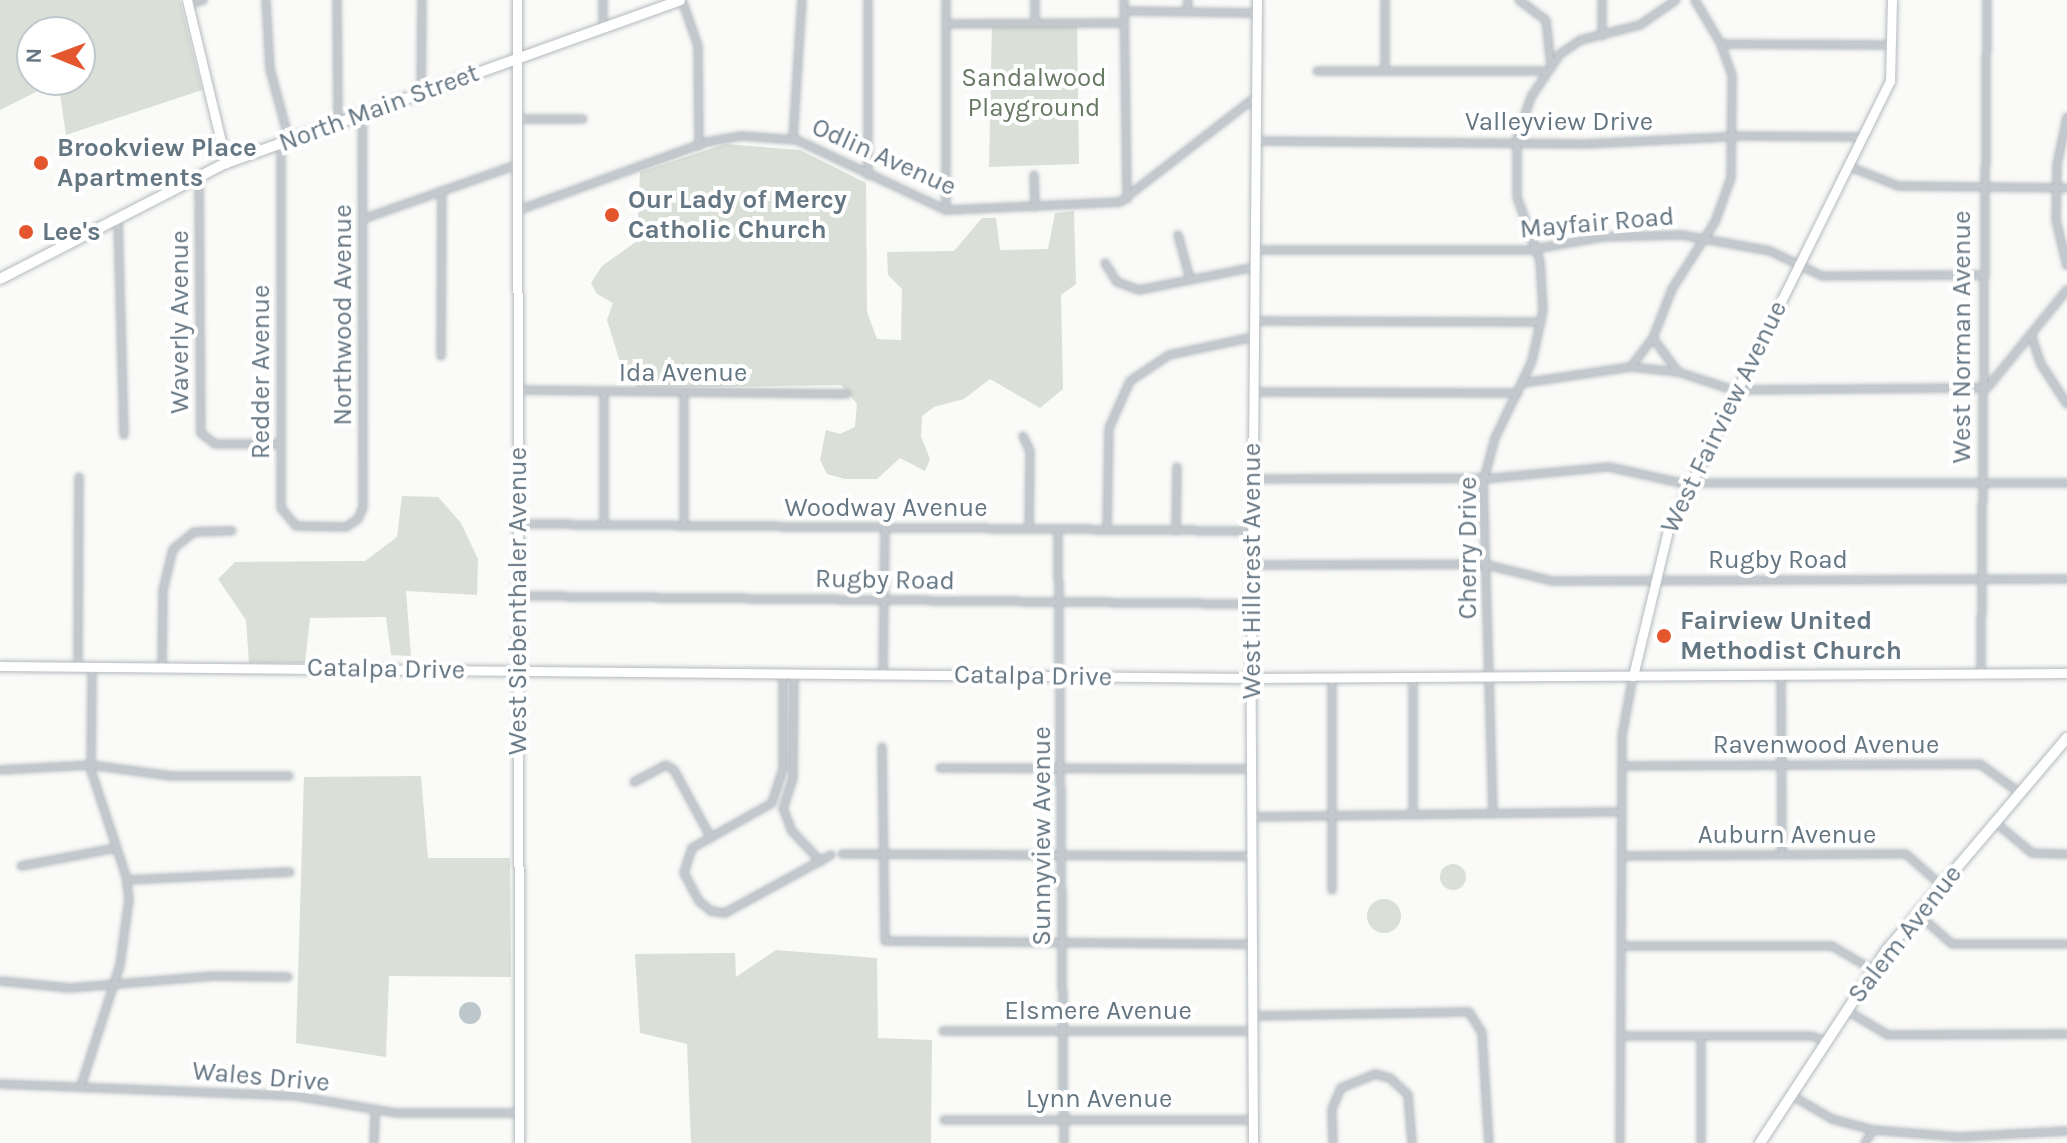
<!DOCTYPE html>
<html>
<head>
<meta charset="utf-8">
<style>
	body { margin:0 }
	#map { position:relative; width:2067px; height:1143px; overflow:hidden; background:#fafaf8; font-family:Karla,sans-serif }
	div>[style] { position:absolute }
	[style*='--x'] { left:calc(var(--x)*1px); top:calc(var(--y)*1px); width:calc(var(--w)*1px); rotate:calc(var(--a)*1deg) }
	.green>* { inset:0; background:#dadfd7 }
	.round { border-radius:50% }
	.water>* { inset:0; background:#bbc7cb }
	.roads { filter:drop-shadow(0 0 2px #b3babf) drop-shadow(0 0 2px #b3babf) }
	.street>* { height:6px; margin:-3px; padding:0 3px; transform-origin:3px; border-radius:3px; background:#c3c8cc }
	.secondary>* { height:9px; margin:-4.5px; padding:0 4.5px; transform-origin:4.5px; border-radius:4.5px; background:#fff }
	.primary>* { height:10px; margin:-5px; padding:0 5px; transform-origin:5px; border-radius:5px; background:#fff }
	.dots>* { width:22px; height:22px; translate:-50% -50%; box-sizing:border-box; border:4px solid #fff; border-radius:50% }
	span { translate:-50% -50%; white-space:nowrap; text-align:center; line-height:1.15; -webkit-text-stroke:8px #fff; paint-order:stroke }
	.park-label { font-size:26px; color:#687a64 }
	.street-label { font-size:26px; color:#657683 }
	.poi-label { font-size:26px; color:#657683; font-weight:700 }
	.left { translate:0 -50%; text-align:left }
	.north { position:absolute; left:16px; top:16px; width:80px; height:80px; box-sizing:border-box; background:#fff; border:2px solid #c1c8cd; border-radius:50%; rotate:271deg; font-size:22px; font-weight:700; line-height:32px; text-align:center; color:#657683 }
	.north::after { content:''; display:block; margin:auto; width:28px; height:36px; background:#e4572e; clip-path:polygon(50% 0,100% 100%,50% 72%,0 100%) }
</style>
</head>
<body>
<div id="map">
	<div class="green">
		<div style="clip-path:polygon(evenodd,0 0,180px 0,202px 90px,66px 135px,58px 81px,0 110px,0 0,32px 32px,80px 32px,80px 80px,32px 80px,32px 32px)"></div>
		<div style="clip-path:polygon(1077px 22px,1079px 164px,989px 167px,992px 23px)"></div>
		<div style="clip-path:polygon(725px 144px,800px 150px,866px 183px,867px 312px,877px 339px,901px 340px,902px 289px,888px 275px,887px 252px,954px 251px,982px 218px,996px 218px,1000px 250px,1048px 249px,1055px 213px,1074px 211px,1076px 284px,1061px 295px,1063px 389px,1040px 408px,990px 379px,964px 399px,934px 407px,922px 416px,921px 437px,930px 459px,925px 471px,900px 458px,877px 479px,845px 479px,827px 474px,820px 460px,826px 430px,840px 434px,855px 427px,857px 404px,841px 385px,637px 388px,621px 365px,607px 320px,613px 303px,597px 294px,591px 283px,602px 266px,637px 241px,640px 172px)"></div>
		<div style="clip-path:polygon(402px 496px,438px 497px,461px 523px,478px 559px,477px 595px,406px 591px,411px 656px,391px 655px,386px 617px,310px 618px,305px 663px,249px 663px,246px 620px,218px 579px,235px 562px,365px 561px,397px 537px)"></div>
		<div style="clip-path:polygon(421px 776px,428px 858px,510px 858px,511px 977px,389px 976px,386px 1057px,296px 1043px,304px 777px)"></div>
		<div class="round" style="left:1440px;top:864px;width:26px;height:26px"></div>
		<div class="round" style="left:1367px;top:899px;width:34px;height:34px"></div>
		<div style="clip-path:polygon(776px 950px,877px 958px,878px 1038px,932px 1040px,931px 1143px,691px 1143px,687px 1044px,640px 1033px,635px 954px,735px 953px,736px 977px)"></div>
	</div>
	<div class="water">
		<div class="round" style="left:459px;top:1002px;width:22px;height:22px"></div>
	</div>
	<div class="roads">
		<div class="street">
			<div style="--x:266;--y:0;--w:69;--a:86.7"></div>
			<div style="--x:270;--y:69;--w:73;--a:75"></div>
			<div style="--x:337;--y:0;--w:123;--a:89.5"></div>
			<div style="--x:603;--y:0;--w:27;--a:90"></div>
			<div style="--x:682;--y:0;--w:49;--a:70.8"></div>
			<div style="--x:698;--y:46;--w:100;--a:89.4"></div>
			<div style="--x:1035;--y:0;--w:22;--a:90"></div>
			<div style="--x:1124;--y:0;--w:199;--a:89.1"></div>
			<div style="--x:1385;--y:0;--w:71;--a:90"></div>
			<div style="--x:1519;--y:0;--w:34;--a:37"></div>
			<div style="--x:1546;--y:20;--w:46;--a:83.8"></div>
			<div style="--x:188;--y:4;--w:16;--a:-15"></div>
			<div style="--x:1124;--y:11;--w:133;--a:0.9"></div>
			<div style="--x:1187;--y:12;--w:12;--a:-85"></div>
			<div style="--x:946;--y:24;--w:176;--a:-0.3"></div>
			<div style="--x:1602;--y:36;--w:36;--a:-90"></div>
			<div style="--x:1721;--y:44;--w:171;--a:0.3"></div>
			<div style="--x:1317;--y:71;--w:229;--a:0"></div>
			<div style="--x:421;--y:93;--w:93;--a:-89.4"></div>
			<div style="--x:2067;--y:117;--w:49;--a:101.8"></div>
			<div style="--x:2057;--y:165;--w:55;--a:91"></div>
			<div style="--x:2056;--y:220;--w:47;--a:76.6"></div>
			<div style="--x:519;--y:119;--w:64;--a:0"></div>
			<div style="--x:793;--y:139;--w:139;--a:-86.3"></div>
			<div style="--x:1256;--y:141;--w:330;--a:0.5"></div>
			<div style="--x:1586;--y:144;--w:156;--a:-2.9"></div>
			<div style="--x:1742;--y:136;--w:121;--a:0.5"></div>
			<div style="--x:281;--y:143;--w:365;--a:90"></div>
			<div style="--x:281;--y:508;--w:23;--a:50"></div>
			<div style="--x:296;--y:526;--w:50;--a:1.1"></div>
			<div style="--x:346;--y:527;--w:14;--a:-34"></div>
			<div style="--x:358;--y:519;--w:13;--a:-67"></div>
			<div style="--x:363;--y:507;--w:393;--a:-90.1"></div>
			<div style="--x:1848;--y:166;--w:54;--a:21.8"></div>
			<div style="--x:1898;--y:186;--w:169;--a:0.7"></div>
			<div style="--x:199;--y:174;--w:259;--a:89.6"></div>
			<div style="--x:201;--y:433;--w:18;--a:38"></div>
			<div style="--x:215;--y:444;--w:66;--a:0"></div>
			<div style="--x:868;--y:175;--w:175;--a:-90"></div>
			<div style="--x:1034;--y:175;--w:32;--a:88"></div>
			<div style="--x:519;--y:210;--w:200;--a:-19.9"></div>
			<div style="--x:707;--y:142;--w:36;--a:-10"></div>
			<div style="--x:742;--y:136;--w:55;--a:4.2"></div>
			<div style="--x:797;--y:140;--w:165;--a:25.2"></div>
			<div style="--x:946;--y:210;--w:174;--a:-2.6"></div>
			<div style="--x:1120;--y:202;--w:172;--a:-37.7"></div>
			<div style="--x:946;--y:210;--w:210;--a:-90"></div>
			<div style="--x:363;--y:219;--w:165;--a:-19.4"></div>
			<div style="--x:118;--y:220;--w:215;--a:88.4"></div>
			<div style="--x:1178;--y:235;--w:46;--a:74.7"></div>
			<div style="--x:1255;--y:250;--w:274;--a:0"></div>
			<div style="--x:1529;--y:250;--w:75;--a:-10"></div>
			<div style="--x:1603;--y:237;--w:79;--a:-1.5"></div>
			<div style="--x:1682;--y:235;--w:89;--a:10.3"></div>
			<div style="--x:1770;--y:251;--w:58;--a:25.7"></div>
			<div style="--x:1822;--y:276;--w:161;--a:-0.4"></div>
			<div style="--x:1105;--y:263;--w:22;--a:58"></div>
			<div style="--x:1117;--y:282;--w:23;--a:20"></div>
			<div style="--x:1139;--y:290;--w:118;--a:-11.2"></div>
			<div style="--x:1254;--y:321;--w:287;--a:0.2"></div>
			<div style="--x:2031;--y:334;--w:32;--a:72"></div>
			<div style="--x:2041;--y:364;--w:48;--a:57"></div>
			<div style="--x:1653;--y:338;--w:42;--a:53.7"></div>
			<div style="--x:441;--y:356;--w:165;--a:-89.7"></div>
			<div style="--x:1631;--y:367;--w:36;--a:-53"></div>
			<div style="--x:1653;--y:338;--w:53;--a:-68.8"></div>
			<div style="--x:1672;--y:289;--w:80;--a:-57.3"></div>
			<div style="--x:1715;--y:222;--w:47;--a:-70"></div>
			<div style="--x:1731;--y:178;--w:103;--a:-89.4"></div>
			<div style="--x:1732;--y:75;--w:33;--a:-110"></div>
			<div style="--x:1721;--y:44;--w:51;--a:-120.6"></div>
			<div style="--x:1523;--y:383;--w:109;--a:-8.4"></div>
			<div style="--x:1631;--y:367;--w:47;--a:6.1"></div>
			<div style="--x:1678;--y:372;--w:61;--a:18.1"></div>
			<div style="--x:519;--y:390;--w:328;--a:0.7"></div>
			<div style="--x:1737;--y:390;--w:250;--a:-0.5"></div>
			<div style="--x:1987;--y:388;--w:127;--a:-50.8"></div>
			<div style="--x:1254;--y:392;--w:264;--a:0.2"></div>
			<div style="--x:1023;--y:436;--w:17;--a:65"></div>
			<div style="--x:1030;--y:451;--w:78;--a:90.7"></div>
			<div style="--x:1253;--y:479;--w:241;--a:-0.2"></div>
			<div style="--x:1494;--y:478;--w:116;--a:-5.5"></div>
			<div style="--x:1609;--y:467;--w:83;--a:12.5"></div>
			<div style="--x:1691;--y:483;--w:376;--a:0"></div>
			<div style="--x:519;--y:524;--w:733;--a:0.55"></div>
			<div style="--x:604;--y:525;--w:132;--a:-90"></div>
			<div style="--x:684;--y:526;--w:133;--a:-90"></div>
			<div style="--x:1058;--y:529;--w:614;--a:89.44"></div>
			<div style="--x:1107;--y:530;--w:102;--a:-88.9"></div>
			<div style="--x:1109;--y:428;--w:51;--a:-65.9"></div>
			<div style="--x:1130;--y:381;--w:47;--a:-33.7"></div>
			<div style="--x:1169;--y:355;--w:87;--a:-12"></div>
			<div style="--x:1176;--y:531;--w:64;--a:-89.1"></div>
			<div style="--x:1252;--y:565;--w:231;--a:-0.2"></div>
			<div style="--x:1483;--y:564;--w:71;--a:13.8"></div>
			<div style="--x:1552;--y:581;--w:515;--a:-0.22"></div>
			<div style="--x:519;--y:596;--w:733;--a:0.63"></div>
			<div style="--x:78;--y:665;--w:188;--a:-89.7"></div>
			<div style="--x:162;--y:666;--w:76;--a:-89.2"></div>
			<div style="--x:163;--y:590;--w:42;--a:-76.3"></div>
			<div style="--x:173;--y:549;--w:27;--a:-39"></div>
			<div style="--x:194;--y:532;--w:38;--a:-2"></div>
			<div style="--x:1981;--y:673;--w:673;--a:-89.49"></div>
			<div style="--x:783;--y:674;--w:95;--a:90"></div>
			<div style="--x:783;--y:769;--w:36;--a:108"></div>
			<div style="--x:772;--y:803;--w:92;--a:150.6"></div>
			<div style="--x:692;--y:848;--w:26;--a:108"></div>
			<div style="--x:684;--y:873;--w:32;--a:62"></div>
			<div style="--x:699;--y:901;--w:16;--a:40"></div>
			<div style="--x:711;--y:911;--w:14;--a:8"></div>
			<div style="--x:725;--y:913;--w:121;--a:-28.7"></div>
			<div style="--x:794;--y:674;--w:104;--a:90.6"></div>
			<div style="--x:793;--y:778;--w:32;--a:108"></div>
			<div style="--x:783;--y:808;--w:25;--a:69"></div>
			<div style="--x:792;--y:831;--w:42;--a:46.9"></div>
			<div style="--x:1781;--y:674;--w:181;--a:89.7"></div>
			<div style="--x:883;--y:675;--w:147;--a:-89.2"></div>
			<div style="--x:1332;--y:677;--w:213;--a:90"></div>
			<div style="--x:1413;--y:677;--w:138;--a:90"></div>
			<div style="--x:882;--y:747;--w:194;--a:89.1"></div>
			<div style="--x:885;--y:941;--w:367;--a:0.5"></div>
			<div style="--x:1622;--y:766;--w:358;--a:-0.3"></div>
			<div style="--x:1980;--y:764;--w:49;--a:35.9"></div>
			<div style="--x:940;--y:768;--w:311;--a:0.2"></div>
			<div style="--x:0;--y:770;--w:91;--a:-3.1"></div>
			<div style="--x:91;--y:765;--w:81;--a:7.8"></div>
			<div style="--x:171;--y:776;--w:118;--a:0"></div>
			<div style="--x:634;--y:782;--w:36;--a:-28"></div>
			<div style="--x:666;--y:765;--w:9;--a:32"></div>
			<div style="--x:674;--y:770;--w:77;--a:61.4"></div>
			<div style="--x:1493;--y:814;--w:331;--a:-91.7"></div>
			<div style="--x:1483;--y:483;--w:47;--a:-75.1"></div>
			<div style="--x:1495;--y:438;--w:85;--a:-64.3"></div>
			<div style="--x:1532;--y:361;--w:52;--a:-77.8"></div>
			<div style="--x:1543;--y:310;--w:49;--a:-93.5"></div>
			<div style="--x:1540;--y:261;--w:68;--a:-109.8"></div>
			<div style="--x:1517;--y:197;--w:58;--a:-90"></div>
			<div style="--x:1517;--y:139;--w:44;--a:-71.6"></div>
			<div style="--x:1531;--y:97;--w:52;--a:-56"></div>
			<div style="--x:1560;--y:54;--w:25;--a:-34"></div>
			<div style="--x:1581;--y:40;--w:61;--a:-14.3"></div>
			<div style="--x:1640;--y:25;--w:44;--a:-34.8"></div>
			<div style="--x:1252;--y:817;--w:370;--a:-0.8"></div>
			<div style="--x:1996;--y:823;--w:47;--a:39.8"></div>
			<div style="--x:2032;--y:853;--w:35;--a:2"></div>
			<div style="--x:842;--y:854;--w:410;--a:0.3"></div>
			<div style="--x:1622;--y:856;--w:284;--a:-0.4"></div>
			<div style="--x:1906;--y:854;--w:47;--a:41.5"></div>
			<div style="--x:21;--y:866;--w:97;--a:-10.7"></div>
			<div style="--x:127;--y:880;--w:163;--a:-2.8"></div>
			<div style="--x:1918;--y:914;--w:45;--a:41.4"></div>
			<div style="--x:1952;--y:944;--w:115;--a:0"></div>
			<div style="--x:1621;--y:946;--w:211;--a:0"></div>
			<div style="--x:1832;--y:946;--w:48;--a:30.3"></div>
			<div style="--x:0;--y:981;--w:70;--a:5.7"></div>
			<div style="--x:70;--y:988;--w:144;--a:-4.8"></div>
			<div style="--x:214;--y:976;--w:74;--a:0.8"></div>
			<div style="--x:1846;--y:1010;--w:49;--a:30.8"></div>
			<div style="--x:1888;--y:1035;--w:179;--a:-0.3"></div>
			<div style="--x:1253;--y:1016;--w:216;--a:-1.1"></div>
			<div style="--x:1469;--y:1012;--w:25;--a:58"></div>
			<div style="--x:1482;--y:1033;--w:110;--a:86.4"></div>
			<div style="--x:943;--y:1031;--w:310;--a:0"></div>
			<div style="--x:1621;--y:1036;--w:190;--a:0"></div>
			<div style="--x:1811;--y:1036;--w:16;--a:18"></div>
			<div style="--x:0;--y:1084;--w:296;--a:2.3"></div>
			<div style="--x:296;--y:1096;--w:101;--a:9.6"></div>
			<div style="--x:396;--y:1113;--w:123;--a:0"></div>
			<div style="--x:81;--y:1086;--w:127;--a:-72.1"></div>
			<div style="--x:120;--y:965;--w:67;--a:-82.2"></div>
			<div style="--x:129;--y:899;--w:23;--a:-97"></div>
			<div style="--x:126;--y:876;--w:112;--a:-108.3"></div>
			<div style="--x:91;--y:770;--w:104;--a:-89.4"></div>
			<div style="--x:1791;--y:1095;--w:48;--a:30.3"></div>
			<div style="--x:1832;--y:1119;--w:42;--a:15"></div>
			<div style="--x:1873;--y:1130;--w:86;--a:4.7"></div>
			<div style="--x:1959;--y:1137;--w:108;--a:-3.2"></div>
			<div style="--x:944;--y:1120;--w:309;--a:0"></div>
			<div style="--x:374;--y:1143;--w:32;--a:-88"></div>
			<div style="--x:1333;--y:1143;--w:34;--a:-92"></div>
			<div style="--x:1332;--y:1109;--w:23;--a:-67"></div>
			<div style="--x:1341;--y:1088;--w:37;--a:-22"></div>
			<div style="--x:1375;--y:1074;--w:16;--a:15"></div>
			<div style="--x:1390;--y:1078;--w:25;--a:43"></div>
			<div style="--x:1408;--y:1095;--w:48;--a:85.2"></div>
			<div style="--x:1620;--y:1143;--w:407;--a:-89.7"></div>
			<div style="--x:1622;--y:736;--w:61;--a:-79.6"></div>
			<div style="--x:1701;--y:1143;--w:107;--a:-90"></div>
			<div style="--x:1865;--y:1143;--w:15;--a:-58"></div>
		</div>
		<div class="secondary">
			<div style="--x:187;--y:0;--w:168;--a:76.5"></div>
			<div style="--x:517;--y:0;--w:1143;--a:89.9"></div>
			<div style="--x:0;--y:666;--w:1251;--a:0.55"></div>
			<div style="--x:1251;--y:678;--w:816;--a:-0.35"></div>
			<div style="--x:1633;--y:676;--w:150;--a:-76.5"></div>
			<div style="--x:1668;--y:530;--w:501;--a:-63.69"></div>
			<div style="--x:1890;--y:81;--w:81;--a:-88.6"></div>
			<div style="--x:1253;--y:1143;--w:457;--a:-90.3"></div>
			<div style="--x:1251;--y:686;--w:686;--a:-89.5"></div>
		</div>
		<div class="primary">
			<div style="--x:0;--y:279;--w:254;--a:-27.2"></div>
			<div style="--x:226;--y:163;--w:482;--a:-19.7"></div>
			<div style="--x:1760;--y:1143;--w:231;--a:-56.7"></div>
			<div style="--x:1887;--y:950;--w:278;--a:-49.7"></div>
		</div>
	</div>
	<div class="dots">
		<div style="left:41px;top:163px;background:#e4572e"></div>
		<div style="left:612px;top:215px;background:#e4572e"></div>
		<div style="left:26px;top:232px;background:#e4572e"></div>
		<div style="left:1664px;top:636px;background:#e4572e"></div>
	</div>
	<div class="park-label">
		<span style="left:1034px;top:93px">Sandalwood<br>Playground</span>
	</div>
	<div class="street-label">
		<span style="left:379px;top:108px;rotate:-20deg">North Main Street</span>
		<span style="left:1559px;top:122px">Valleyview Drive</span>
		<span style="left:884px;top:157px;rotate:24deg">Odlin Avenue</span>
		<span style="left:1597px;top:223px;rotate:-5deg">Mayfair Road</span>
		<span style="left:343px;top:315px;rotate:-90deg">Northwood Avenue</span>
		<span style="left:180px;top:322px;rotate:-90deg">Waverly Avenue</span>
		<span style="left:1962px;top:337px;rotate:-90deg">West Norman Avenue</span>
		<span style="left:261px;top:372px;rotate:-90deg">Redder Avenue</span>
		<span style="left:683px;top:373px">Ida Avenue</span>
		<span style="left:1724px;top:417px;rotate:-64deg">West Fairview Avenue</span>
		<span style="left:886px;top:508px">Woodway Avenue</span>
		<span style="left:1468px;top:548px;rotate:-90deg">Cherry Drive</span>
		<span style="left:1778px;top:560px">Rugby Road</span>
		<span style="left:1252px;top:571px;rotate:-90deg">West Hillcrest Avenue</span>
		<span style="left:885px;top:580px;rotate:1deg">Rugby Road</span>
		<span style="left:518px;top:601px;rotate:-90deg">West Siebenthaler Avenue</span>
		<span style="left:386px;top:669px;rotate:1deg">Catalpa Drive</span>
		<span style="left:1033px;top:676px;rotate:1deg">Catalpa Drive</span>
		<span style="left:1826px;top:745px">Ravenwood Avenue</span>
		<span style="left:1787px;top:835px">Auburn Avenue</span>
		<span style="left:1042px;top:836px;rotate:-90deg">Sunnyview Avenue</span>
		<span style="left:1905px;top:934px;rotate:-52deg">Salem Avenue</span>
		<span style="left:1098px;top:1011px">Elsmere Avenue</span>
		<span style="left:261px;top:1077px;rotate:5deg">Wales Drive</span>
		<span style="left:1099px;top:1099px">Lynn Avenue</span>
	</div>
	<div class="poi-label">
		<span class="left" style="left:57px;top:163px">Brookview Place<br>Apartments</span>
		<span class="left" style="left:628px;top:215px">Our Lady of Mercy<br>Catholic Church</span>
		<span class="left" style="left:42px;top:232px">Lee's</span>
		<span class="left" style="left:1680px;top:636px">Fairview United<br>Methodist Church</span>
	</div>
	<div class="north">N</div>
</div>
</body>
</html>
